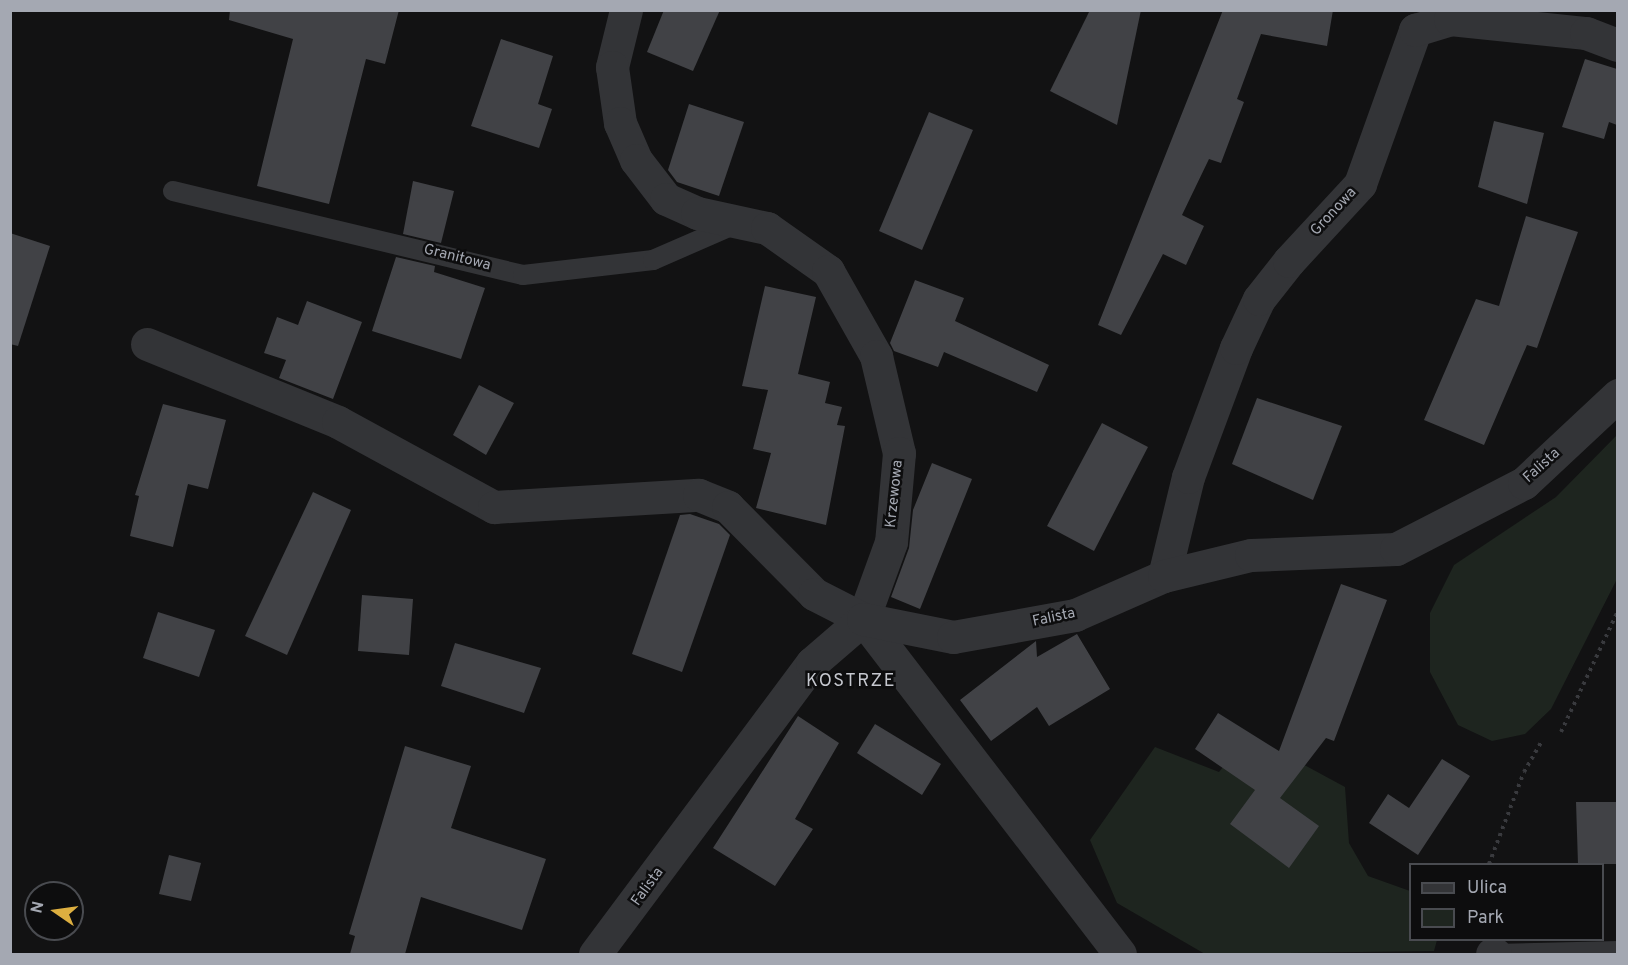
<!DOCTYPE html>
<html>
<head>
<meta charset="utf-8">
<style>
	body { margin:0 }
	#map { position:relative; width:1628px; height:965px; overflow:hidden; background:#121213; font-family:Overpass,sans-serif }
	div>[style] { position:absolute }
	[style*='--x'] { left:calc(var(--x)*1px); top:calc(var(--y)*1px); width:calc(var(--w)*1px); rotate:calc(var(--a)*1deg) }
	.green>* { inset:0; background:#1e251f }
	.building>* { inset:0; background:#414246 }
	.path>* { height:4px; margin-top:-2px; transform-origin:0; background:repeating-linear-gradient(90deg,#393a3e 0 3px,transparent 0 7.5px) }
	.lane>* { height:20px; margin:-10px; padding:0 10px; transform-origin:10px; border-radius:10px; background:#333437 }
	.street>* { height:33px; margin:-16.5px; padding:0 16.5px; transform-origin:16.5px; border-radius:16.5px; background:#333437 }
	span { translate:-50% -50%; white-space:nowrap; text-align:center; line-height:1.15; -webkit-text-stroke:5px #0d0d0e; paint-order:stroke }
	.street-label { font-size:15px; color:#a4a8b2 }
	.quarter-label { font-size:18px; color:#c5c7ce; letter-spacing:1.5px }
	.frame { position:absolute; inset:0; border:12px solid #a4a8b2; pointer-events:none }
	.legend { position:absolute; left:1409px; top:863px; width:195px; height:78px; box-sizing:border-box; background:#0d0d0e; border:2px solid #494b50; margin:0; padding:8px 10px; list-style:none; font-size:18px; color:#a4a8b2 }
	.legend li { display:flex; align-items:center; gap:12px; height:30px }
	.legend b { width:30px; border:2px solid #494b50 }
	.north { position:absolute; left:24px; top:881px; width:60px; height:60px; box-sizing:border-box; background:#0d0d0e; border:2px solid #494b50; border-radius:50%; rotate:283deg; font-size:16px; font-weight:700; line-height:24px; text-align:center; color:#a4a8b2 }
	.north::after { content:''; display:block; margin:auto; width:21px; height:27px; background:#ddaf40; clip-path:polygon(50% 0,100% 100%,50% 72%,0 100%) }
</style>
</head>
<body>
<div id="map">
	<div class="green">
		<div style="clip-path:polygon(1617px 435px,1617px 579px,1551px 709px,1525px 734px,1492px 741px,1458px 725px,1430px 672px,1430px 613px,1454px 565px,1556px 497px)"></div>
		<div style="clip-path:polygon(1249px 735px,1345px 787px,1349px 843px,1368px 876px,1410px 891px,1410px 940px,1437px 940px,1434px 951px,1205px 954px,1117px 903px,1090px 840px,1155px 747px,1219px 772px)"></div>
	</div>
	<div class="building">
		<div style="clip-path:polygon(230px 10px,399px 10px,385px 64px,366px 59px,329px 204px,257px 186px,293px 39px,229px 20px)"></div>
		<div style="clip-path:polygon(664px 10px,720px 10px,693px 71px,647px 52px)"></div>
		<div style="clip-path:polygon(1090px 10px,1141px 10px,1117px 125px,1050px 91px)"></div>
		<div style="clip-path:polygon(1223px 10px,1333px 10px,1327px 46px,1261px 34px,1237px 99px,1244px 102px,1221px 163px,1209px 159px,1182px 215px,1204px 226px,1186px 265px,1163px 254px,1121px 335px,1098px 325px)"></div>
		<div style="clip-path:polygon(501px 39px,553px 56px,538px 104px,552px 109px,539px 148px,471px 126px)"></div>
		<div style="clip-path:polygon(1585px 59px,1617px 69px,1617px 125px,1609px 122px,1604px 139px,1562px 127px)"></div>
		<div style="clip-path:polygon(689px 104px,744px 122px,719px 196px,677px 182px,668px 170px)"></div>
		<div style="clip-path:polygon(929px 112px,973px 130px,922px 250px,879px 231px)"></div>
		<div style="clip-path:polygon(1494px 121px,1544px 133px,1527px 204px,1478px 187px)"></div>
		<div style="clip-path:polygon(413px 181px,454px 191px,441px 243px,403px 234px)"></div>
		<div style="clip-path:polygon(1526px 216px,1578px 232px,1537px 348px,1527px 345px,1484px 445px,1424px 420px,1476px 299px,1499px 306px)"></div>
		<div style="clip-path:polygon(10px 233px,50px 246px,18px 346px,10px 344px)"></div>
		<div style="clip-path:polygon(396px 257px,435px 266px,434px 272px,485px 288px,461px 359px,372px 331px)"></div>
		<div style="clip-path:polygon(915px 280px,964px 298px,955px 321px,1049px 365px,1037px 392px,944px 352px,938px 367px,894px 351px,890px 343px)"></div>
		<div style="clip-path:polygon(765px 286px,816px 297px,798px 374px,830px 382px,825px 403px,842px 407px,837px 425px,845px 426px,826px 525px,756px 508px,771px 453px,753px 449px,768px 390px,742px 386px)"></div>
		<div style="clip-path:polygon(307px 301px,362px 322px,333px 399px,279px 378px,286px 360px,264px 353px,277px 317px,298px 325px)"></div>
		<div style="clip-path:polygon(479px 385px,514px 403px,486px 455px,453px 435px)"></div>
		<div style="clip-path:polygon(1257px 398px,1342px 426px,1313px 500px,1232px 464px)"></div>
		<div style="clip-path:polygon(163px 404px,226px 420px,208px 489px,188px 484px,173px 547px,130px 536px,139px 496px,135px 495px)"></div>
		<div style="clip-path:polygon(1102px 423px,1148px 447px,1094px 551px,1047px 526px)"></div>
		<div style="clip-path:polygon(932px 463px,972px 479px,920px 609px,891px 597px,909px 548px,913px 510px)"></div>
		<div style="clip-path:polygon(313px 492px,351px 510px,287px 655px,245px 636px)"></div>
		<div style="clip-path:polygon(690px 514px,719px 524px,730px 535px,682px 672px,632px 654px,680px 515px)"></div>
		<div style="clip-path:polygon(1341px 584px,1387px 600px,1334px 741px,1326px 738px,1280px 798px,1319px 826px,1289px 868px,1230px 824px,1255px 790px,1195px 749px,1218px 713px,1279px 751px)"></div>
		<div style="clip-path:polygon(362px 595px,413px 599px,409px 655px,358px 651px)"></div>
		<div style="clip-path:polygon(158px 612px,215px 630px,199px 677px,143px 658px)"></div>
		<div style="clip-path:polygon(1077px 634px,1110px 689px,1049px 726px,1037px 707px,991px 741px,960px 700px,1036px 641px,1037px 657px)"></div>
		<div style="clip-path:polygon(455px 643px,541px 668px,524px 713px,441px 686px)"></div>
		<div style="clip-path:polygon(798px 716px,839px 743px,795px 819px,813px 829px,775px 886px,713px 848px)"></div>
		<div style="clip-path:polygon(875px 724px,941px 764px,922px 795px,857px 753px)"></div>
		<div style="clip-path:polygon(405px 746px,471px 766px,451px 828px,546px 859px,522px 930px,421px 897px,405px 954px,350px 954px,355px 936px,349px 934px)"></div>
		<div style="clip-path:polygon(1442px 759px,1470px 776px,1418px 855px,1369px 823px,1388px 794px,1409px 808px)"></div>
		<div style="clip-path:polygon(1576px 802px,1617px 802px,1617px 864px,1578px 864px)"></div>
		<div style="clip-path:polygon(169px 855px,201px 863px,191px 901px,159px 894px)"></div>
	</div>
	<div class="path">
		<div style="--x:1561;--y:732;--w:134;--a:-64.8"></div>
		<div style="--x:1489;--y:864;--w:98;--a:-69.2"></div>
		<div style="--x:1524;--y:772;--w:34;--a:-60"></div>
	</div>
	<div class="lane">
		<div style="--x:173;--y:191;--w:360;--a:13.5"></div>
		<div style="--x:523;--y:275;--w:131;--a:-6.6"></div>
		<div style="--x:653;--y:260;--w:93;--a:-23.5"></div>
		<div style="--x:1495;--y:954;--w:123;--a:-1.4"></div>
	</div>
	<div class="street">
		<div style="--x:626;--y:10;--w:59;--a:103.8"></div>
		<div style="--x:612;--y:67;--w:57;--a:81.9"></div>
		<div style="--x:620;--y:123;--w:40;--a:66.6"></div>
		<div style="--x:636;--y:160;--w:49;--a:52.4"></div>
		<div style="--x:666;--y:199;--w:34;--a:24"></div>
		<div style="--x:697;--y:213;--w:72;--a:12.1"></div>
		<div style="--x:767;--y:228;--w:75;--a:35.2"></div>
		<div style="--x:828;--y:271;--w:98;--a:60.5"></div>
		<div style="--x:876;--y:356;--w:100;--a:76.7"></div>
		<div style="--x:899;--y:453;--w:89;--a:95.1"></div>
		<div style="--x:891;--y:542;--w:82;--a:110"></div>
		<div style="--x:863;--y:619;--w:422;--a:52.5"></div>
		<div style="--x:147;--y:344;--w:206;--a:22.2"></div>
		<div style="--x:338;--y:422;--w:178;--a:28.6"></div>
		<div style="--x:494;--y:507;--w:205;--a:-3.4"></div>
		<div style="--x:699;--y:495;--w:31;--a:22"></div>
		<div style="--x:728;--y:507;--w:122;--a:45.3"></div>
		<div style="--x:814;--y:594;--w:55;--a:27"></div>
		<div style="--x:1164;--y:576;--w:102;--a:-76.4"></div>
		<div style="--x:1188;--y:477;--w:138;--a:-69.6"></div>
		<div style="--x:1236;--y:348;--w:54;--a:-64.9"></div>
		<div style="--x:1259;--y:299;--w:48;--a:-51.7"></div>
		<div style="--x:1289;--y:261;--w:105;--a:-47.3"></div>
		<div style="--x:1360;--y:184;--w:164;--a:-70.3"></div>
		<div style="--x:1415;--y:30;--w:37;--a:-17"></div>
		<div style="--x:1450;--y:19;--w:137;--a:5.9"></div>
		<div style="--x:1586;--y:33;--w:34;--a:21"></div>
		<div style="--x:595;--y:954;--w:363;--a:-53.3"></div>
		<div style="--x:812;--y:663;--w:67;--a:-40.8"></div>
		<div style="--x:863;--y:619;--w:92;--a:11.3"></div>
		<div style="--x:953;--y:637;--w:124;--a:-10.2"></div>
		<div style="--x:1075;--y:615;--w:97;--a:-23.7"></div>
		<div style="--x:1164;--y:576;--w:89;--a:-13.6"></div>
		<div style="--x:1251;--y:555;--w:145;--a:-2.4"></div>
		<div style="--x:1396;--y:549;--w:144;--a:-27.3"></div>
		<div style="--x:1524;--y:483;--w:129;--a:-43.1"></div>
		<div style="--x:1492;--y:954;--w:3;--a:0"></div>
	</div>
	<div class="street-label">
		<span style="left:1334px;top:212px;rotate:-47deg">Gronowa</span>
		<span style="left:457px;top:258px;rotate:14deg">Granitowa</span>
		<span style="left:1542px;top:466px;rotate:-42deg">Falista</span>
		<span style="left:895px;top:494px;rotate:-84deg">Krzewowa</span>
		<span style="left:1054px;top:618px;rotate:-12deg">Falista</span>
		<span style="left:648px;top:887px;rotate:-54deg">Falista</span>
	</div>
	<div class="quarter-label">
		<span style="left:851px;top:682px">KOSTRZE</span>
	</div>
	<div class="frame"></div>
	<ul class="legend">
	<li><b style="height:8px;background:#333437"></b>Ulica</li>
	<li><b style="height:16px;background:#1e251f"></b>Park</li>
	</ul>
	<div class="north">N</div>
</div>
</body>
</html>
